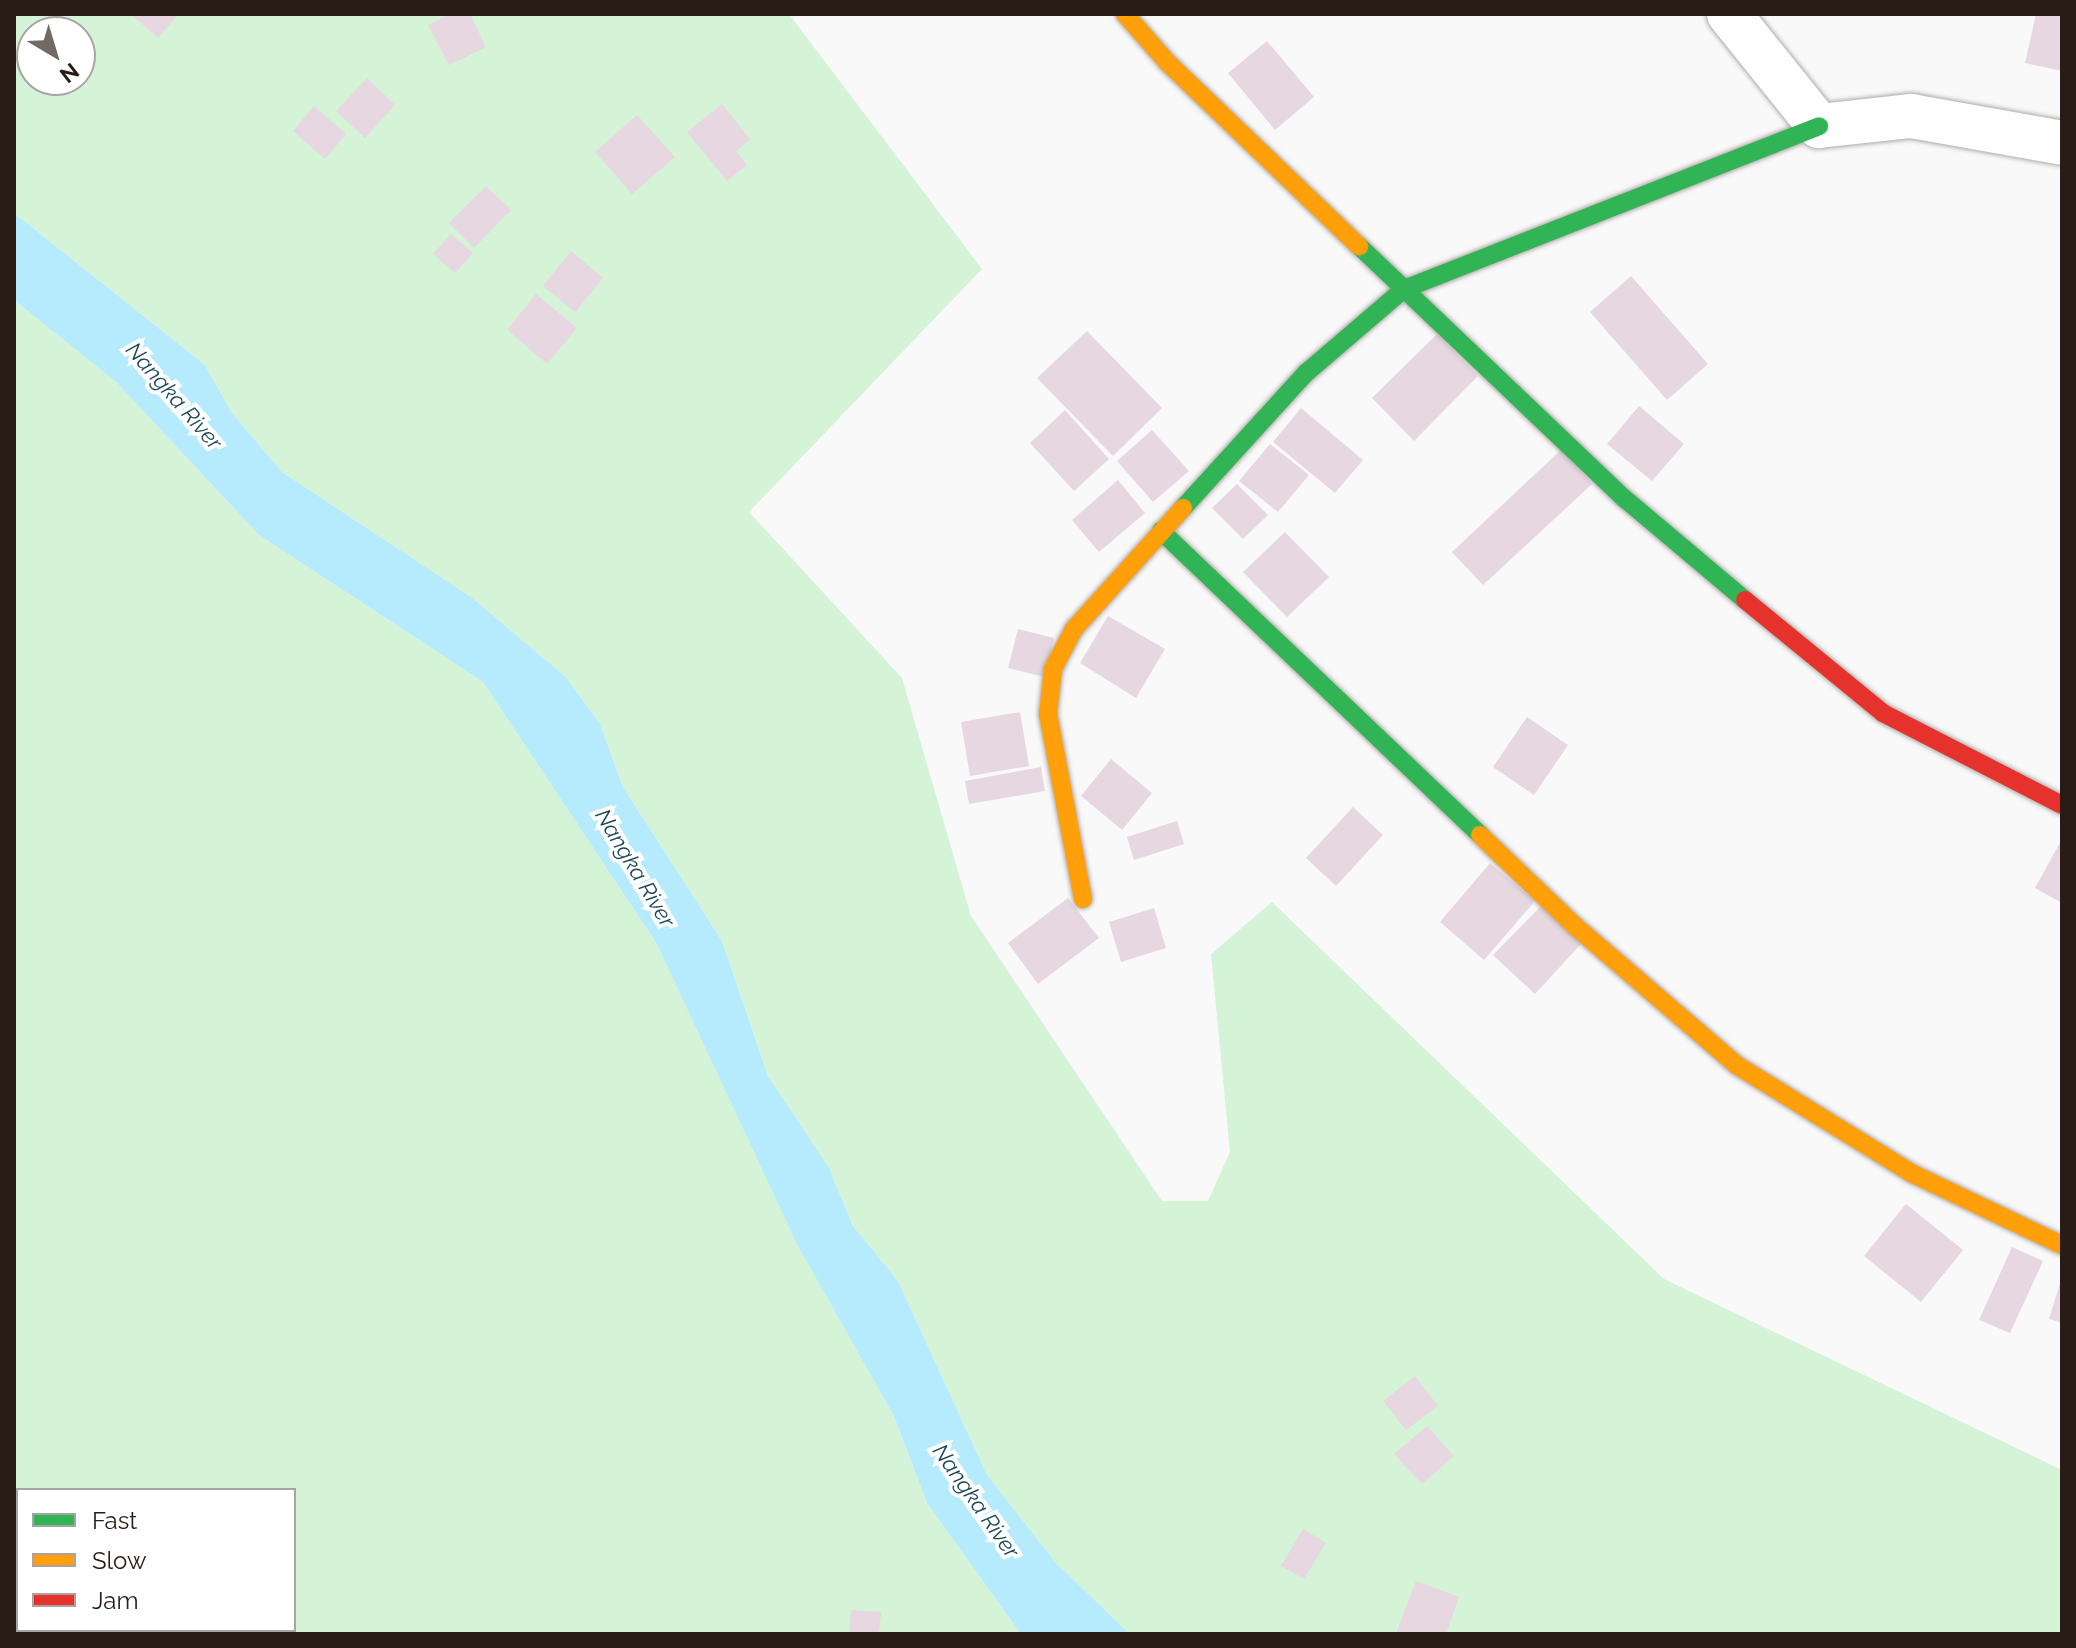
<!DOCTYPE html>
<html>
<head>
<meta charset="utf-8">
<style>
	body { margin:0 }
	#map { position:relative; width:2076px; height:1648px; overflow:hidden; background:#f9f9f9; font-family:Raleway,sans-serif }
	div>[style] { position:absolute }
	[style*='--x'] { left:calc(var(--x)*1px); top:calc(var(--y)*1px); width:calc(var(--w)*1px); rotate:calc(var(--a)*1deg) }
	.green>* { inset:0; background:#d5f3d7 }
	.water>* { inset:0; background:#b6ebfd }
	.building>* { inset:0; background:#e6d7e0 }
	.roads { filter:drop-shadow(0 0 2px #b1aba8) drop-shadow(0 0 2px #b1aba8) }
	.street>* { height:44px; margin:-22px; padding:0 22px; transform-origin:22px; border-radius:22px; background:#fefefe }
	.fast>* { height:18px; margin:-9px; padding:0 9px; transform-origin:9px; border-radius:9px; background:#30b455 }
	.slow>* { height:18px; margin:-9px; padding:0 9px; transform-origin:9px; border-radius:9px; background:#ff9f0a }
	.jam>* { height:18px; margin:-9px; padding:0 9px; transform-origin:9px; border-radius:9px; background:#e5322d }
	span { translate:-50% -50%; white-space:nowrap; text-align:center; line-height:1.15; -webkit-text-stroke:8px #fff; paint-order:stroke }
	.water-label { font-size:22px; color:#1b4755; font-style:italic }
	.frame { position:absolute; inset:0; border:16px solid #291c16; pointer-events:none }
	.legend { position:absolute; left:16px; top:1488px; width:280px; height:144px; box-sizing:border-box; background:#fff; border:2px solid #a9a4a2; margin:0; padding:10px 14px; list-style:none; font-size:24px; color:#291c16 }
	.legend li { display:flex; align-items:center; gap:16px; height:40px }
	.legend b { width:40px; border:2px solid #a9a4a2 }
	.north { position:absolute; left:16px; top:16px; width:80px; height:80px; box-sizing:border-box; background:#fff; border:2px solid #a9a4a2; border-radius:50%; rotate:142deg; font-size:22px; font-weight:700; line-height:32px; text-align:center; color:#291c16 }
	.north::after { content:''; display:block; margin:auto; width:28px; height:36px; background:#726965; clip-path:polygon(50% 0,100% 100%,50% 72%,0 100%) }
</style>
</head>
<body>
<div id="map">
	<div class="green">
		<div style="clip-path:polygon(evenodd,14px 14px,789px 14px,982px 269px,749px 512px,902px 678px,971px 916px,1162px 1201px,1208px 1201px,1230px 1152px,1211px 954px,1272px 902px,1664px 1279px,2062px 1470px,2062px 1634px,1130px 1634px,1056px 1563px,987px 1475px,898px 1281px,853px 1226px,829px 1168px,768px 1076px,722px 941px,623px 787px,600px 724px,566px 677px,471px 597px,282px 472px,232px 413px,205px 365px,14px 213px,14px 14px,32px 32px,80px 32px,80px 80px,32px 80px,32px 32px)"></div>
		<div style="clip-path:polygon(evenodd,14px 300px,116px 382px,259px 535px,483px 682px,657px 944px,893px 1414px,927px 1503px,1021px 1634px,14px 1634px,14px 300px,18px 1490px,294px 1490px,294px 1630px,18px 1630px,18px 1490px)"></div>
	</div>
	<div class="water">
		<div style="clip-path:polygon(14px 213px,205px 365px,232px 413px,282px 472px,471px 597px,566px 677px,600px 724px,623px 787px,722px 941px,768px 1076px,829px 1168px,853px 1226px,898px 1281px,987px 1475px,1056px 1563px,1130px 1634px,1021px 1634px,927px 1503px,893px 1414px,797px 1244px,657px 944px,483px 682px,259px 535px,116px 382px,14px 300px)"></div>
	</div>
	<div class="building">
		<div style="clip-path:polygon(131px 14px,179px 14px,158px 38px)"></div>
		<div style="clip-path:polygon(450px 14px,470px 14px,486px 47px,449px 65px,428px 25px)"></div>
		<div style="clip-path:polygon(2036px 14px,2062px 14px,2062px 71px,2025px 63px)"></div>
		<div style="clip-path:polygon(1267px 41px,1314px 97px,1275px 130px,1228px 73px)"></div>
		<div style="clip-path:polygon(367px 78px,395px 105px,365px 138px,336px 111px)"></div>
		<div style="clip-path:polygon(722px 104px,750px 139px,736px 151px,747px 165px,727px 181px,687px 132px)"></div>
		<div style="clip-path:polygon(314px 106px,346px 134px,325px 159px,293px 131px)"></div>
		<div style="clip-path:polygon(637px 115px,675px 157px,632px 194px,595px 152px)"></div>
		<div style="clip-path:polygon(486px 186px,511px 210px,474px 248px,449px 223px)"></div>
		<div style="clip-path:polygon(451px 234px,473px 253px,455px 273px,433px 254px)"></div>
		<div style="clip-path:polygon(571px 251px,603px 278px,575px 312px,543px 286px)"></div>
		<div style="clip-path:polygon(1631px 276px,1708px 364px,1667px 400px,1590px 312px)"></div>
		<div style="clip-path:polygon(536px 294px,577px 328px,547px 364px,507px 330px)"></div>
		<div style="clip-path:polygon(1087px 331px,1162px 408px,1113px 456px,1037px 378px)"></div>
		<div style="clip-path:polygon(1437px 334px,1478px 376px,1414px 441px,1372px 398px)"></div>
		<div style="clip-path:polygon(1639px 406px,1684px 444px,1652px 481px,1607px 444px)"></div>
		<div style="clip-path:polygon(1301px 408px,1363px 460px,1335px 493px,1273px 442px)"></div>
		<div style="clip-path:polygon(1065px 410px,1109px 459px,1074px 491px,1030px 443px)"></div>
		<div style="clip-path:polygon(1152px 430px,1189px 471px,1153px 502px,1117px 461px)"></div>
		<div style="clip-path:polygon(1270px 444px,1309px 475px,1278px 512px,1239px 481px)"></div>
		<div style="clip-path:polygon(1561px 450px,1592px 484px,1483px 585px,1452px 552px)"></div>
		<div style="clip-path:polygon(1118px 480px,1145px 513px,1099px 552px,1072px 520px)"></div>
		<div style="clip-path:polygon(1237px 484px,1268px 515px,1243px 539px,1212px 508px)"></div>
		<div style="clip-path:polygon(1285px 532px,1329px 577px,1287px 617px,1243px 572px)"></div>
		<div style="clip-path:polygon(1108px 616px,1165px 649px,1136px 698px,1080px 663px)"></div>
		<div style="clip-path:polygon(1018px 629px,1054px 638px,1045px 677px,1008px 668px)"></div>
		<div style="clip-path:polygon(1020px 712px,1029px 766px,970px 776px,961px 722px)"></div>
		<div style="clip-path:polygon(1527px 717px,1568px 745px,1534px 795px,1493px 767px)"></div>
		<div style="clip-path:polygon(1111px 759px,1152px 793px,1122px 830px,1081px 796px)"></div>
		<div style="clip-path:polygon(1041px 767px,1045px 791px,969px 804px,965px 781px)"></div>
		<div style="clip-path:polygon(1353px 807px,1383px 835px,1336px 886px,1306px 858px)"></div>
		<div style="clip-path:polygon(1177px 821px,1184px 844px,1134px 860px,1127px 837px)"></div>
		<div style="clip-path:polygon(2062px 839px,2062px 903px,2035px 888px)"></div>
		<div style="clip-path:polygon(1490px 863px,1535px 901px,1484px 960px,1440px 922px)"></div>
		<div style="clip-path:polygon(1068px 898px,1099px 938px,1038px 984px,1008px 943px)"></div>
		<div style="clip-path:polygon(1541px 906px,1581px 944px,1535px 994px,1493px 955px)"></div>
		<div style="clip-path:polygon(1154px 908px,1166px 948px,1121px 962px,1109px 922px)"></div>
		<div style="clip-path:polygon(1906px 1204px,1963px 1250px,1921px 1302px,1864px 1256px)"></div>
		<div style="clip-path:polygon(2012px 1247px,2043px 1261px,2010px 1333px,1979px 1320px)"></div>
		<div style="clip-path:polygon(2061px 1280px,2062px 1281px,2062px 1323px,2049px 1319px)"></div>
		<div style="clip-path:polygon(1415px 1376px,1438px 1406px,1406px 1430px,1383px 1401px)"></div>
		<div style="clip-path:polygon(1427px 1426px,1454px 1456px,1422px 1484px,1394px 1454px)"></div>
		<div style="clip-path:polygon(1303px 1529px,1326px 1543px,1304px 1579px,1281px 1566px)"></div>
		<div style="clip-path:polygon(1416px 1581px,1459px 1597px,1446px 1634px,1396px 1634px)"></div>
		<div style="clip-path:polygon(851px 1610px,881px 1612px,879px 1634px,849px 1634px)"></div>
	</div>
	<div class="roads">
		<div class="street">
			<div style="--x:1729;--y:14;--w:144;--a:51.2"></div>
			<div style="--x:1819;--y:126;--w:93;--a:-6.2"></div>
			<div style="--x:1911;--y:116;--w:153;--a:10.1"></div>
		</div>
		<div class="fast">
			<div style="--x:1359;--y:246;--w:367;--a:43.6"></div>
			<div style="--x:1625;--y:499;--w:157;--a:40.1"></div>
			<div style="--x:1183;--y:508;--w:183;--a:-47.7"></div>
			<div style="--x:1306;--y:373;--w:129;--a:-40.6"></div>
			<div style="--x:1404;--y:289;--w:446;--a:-21.4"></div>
			<div style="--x:1161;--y:531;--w:441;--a:43.6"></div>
		</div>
		<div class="slow">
			<div style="--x:1125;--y:14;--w:65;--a:48.7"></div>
			<div style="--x:1168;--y:63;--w:265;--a:43.8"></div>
			<div style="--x:1480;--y:835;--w:132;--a:43.8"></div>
			<div style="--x:1575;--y:926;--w:215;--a:40.7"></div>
			<div style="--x:1738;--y:1066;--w:203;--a:31.7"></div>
			<div style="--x:1911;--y:1173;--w:167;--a:25.5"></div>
			<div style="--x:1083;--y:899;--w:188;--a:-100.7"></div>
			<div style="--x:1048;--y:714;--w:45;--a:-83.7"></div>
			<div style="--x:1053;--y:669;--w:45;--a:-62.3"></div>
			<div style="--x:1074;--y:629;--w:163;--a:-48"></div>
		</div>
		<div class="jam">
			<div style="--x:1745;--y:600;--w:178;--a:39.3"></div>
			<div style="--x:1883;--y:713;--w:201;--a:27.2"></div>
		</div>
	</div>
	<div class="water-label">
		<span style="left:174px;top:396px;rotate:49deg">Nangka River</span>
		<span style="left:635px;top:868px;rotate:59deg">Nangka River</span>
		<span style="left:976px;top:1501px;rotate:55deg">Nangka River</span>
	</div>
	<div class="frame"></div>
	<ul class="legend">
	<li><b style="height:10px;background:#30b455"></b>Fast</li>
	<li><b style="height:10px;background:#ff9f0a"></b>Slow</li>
	<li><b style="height:10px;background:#e5322d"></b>Jam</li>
	</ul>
	<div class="north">N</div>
</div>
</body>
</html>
